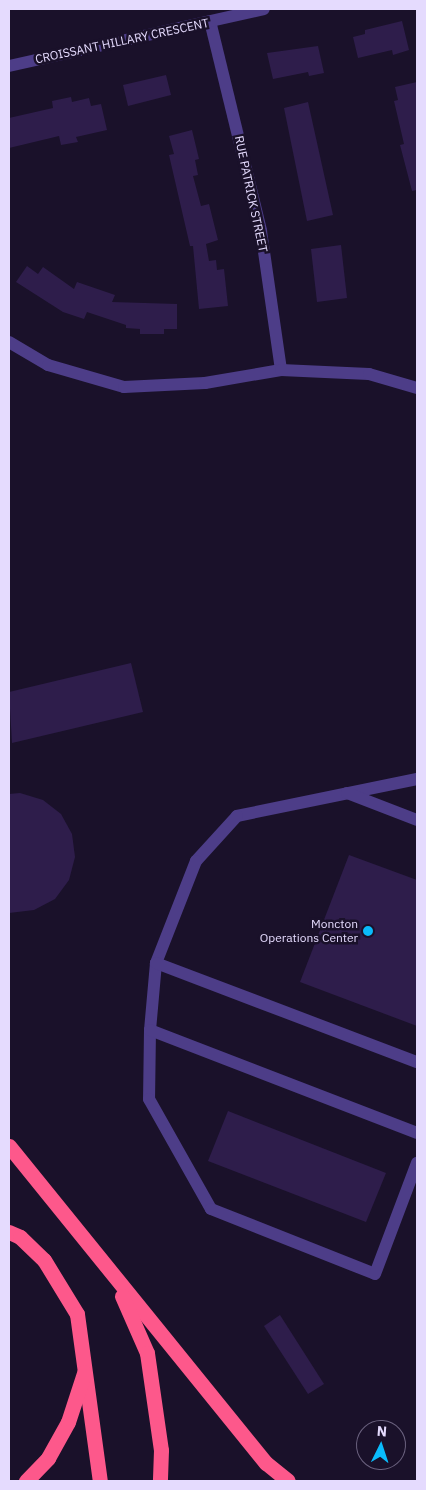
<!DOCTYPE html>
<html>
<head>
<meta charset="utf-8">
<style>
	body { margin:0 }
	#map { position:relative; width:426px; height:1490px; overflow:hidden; background:#1a112a; font-family:"IBM Plex Sans",sans-serif }
	div>[style] { position:absolute }
	[style*='--x'] { left:calc(var(--x)*1px); top:calc(var(--y)*1px); width:calc(var(--w)*1px); rotate:calc(var(--a)*1deg) }
	.building>* { inset:0; background:#2e1d4b }
	.minor>* { height:12px; margin:-6px; padding:0 6px; transform-origin:6px; border-radius:6px; background:#4d3d88 }
	.highway>* { height:15px; margin:-7.5px; padding:0 7.5px; transform-origin:7.5px; border-radius:7.5px; background:#fd588b }
	.dots>* { width:14px; height:14px; translate:-50% -50%; box-sizing:border-box; border:2px solid #1a112a; border-radius:50% }
	span { translate:-50% -50%; white-space:nowrap; text-align:center; line-height:1.15; -webkit-text-stroke:5px #1a112a; paint-order:stroke }
	.street-label { font-size:12px; color:#e5dbfe }
	.poi-label { font-size:12px; color:#e5dbfe }
	.right { translate:-100% -50%; text-align:right }
	.frame { position:absolute; inset:0; border:10px solid #e5dbfe; pointer-events:none }
	.north { position:absolute; left:356px; top:1420px; width:50px; height:50px; box-sizing:border-box; background:#1a112a; border:1px solid #6b627f; border-radius:50%; rotate:4deg; font-size:14px; font-weight:700; line-height:20px; text-align:center; color:#e5dbfe }
	.north::after { content:''; display:block; margin:auto; width:18px; height:22px; background:#0abbfb; clip-path:polygon(50% 0,100% 100%,50% 72%,0 100%) }
</style>
</head>
<body>
<div id="map">
	<div class="building">
		<div style="clip-path:polygon(402px 21px,409px 50px,393px 55px,392px 50px,358px 58px,353px 37px,365px 34px,365px 30px)"></div>
		<div style="clip-path:polygon(318px 46px,324px 73px,309px 76px,308px 72px,273px 79px,267px 53px)"></div>
		<div style="clip-path:polygon(166px 75px,171px 95px,128px 106px,123px 85px)"></div>
		<div style="clip-path:polygon(417px 82px,417px 190px,412px 191px,400px 145px,404px 144px,394px 101px,398px 100px,395px 87px)"></div>
		<div style="clip-path:polygon(71px 97px,72px 102px,89px 98px,91px 106px,101px 104px,107px 130px,76px 137px,78px 142px,61px 145px,59px 136px,9px 148px,9px 118px,53px 108px,52px 101px)"></div>
		<div style="clip-path:polygon(308px 102px,333px 215px,307px 221px,284px 108px)"></div>
		<div style="clip-path:polygon(192px 130px,199px 159px,195px 160px,198px 175px,193px 176px,201px 206px,209px 204px,218px 240px,206px 244px,209px 261px,216px 260px,217px 270px,224px 269px,228px 306px,199px 309px,193px 246px,190px 246px,169px 155px,174px 154px,169px 136px)"></div>
		<div style="clip-path:polygon(341px 245px,347px 298px,317px 302px,311px 249px)"></div>
		<div style="clip-path:polygon(27px 266px,38px 274px,43px 267px,74px 289px,77px 282px,115px 295px,112px 302px,177px 304px,177px 329px,164px 329px,164px 334px,140px 334px,140px 329px,126px 328px,126px 325px,87px 312px,84px 319px,63px 312px,16px 282px)"></div>
		<div style="clip-path:polygon(131px 663px,143px 712px,12px 743px,9px 692px)"></div>
		<div style="clip-path:polygon(20px 793px,43px 800px,61px 814px,72px 834px,75px 857px,69px 880px,55px 899px,34px 910px,9px 913px,9px 794px)"></div>
		<div style="clip-path:polygon(349px 855px,417px 880px,417px 1026px,300px 982px)"></div>
		<div style="clip-path:polygon(228px 1111px,386px 1173px,366px 1222px,208px 1161px)"></div>
		<div style="clip-path:polygon(280px 1315px,324px 1384px,308px 1394px,264px 1326px)"></div>
	</div>
	<div class="minor">
		<div style="--x:210;--y:21;--w:216;--a:76.3"></div>
		<div style="--x:261;--y:231;--w:140;--a:81.8"></div>
		<div style="--x:9;--y:66;--w:261;--a:-12.6"></div>
		<div style="--x:9;--y:342;--w:45;--a:30.5"></div>
		<div style="--x:48;--y:365;--w:79;--a:16.1"></div>
		<div style="--x:124;--y:387;--w:81;--a:-2.8"></div>
		<div style="--x:205;--y:383;--w:77;--a:-9.7"></div>
		<div style="--x:281;--y:370;--w:88;--a:2.6"></div>
		<div style="--x:369;--y:374;--w:50;--a:16.3"></div>
		<div style="--x:417;--y:779;--w:184;--a:168.4"></div>
		<div style="--x:237;--y:816;--w:61;--a:132.3"></div>
		<div style="--x:196;--y:861;--w:110;--a:111.4"></div>
		<div style="--x:156;--y:963;--w:67;--a:95.1"></div>
		<div style="--x:150;--y:1030;--w:69;--a:90.8"></div>
		<div style="--x:149;--y:1099;--w:126;--a:60.6"></div>
		<div style="--x:211;--y:1209;--w:176;--a:21.6"></div>
		<div style="--x:375;--y:1274;--w:119;--a:-69.3"></div>
		<div style="--x:347;--y:793;--w:75;--a:21.1"></div>
		<div style="--x:156;--y:963;--w:279;--a:20.8"></div>
		<div style="--x:150;--y:1030;--w:286;--a:21.1"></div>
	</div>
	<div class="highway">
		<div style="--x:9;--y:1146;--w:408;--a:51"></div>
		<div style="--x:266;--y:1463;--w:28;--a:39"></div>
		<div style="--x:9;--y:1232;--w:12;--a:24"></div>
		<div style="--x:20;--y:1237;--w:33;--a:44"></div>
		<div style="--x:44;--y:1260;--w:63;--a:58.6"></div>
		<div style="--x:77;--y:1314;--w:169;--a:82.2"></div>
		<div style="--x:122;--y:1296;--w:62;--a:66.3"></div>
		<div style="--x:147;--y:1353;--w:98;--a:81.8"></div>
		<div style="--x:161;--y:1450;--w:31;--a:92"></div>
		<div style="--x:26;--y:1481;--w:32;--a:-46"></div>
		<div style="--x:48;--y:1458;--w:41;--a:-60.9"></div>
		<div style="--x:68;--y:1422;--w:52;--a:-71.9"></div>
	</div>
	<div class="dots">
		<div style="left:368px;top:931px;background:#0abbfb"></div>
	</div>
	<div class="street-label">
		<span style="left:122px;top:41px;rotate:-12deg">CROISSANT HILLARY CRESCENT</span>
		<span style="left:251px;top:194px;rotate:78deg">RUE PATRICK STREET</span>
	</div>
	<div class="poi-label">
		<span class="right" style="left:358px;top:931px">Moncton<br>Operations Center</span>
	</div>
	<div class="frame"></div>
	<div class="north">N</div>
</div>
</body>
</html>
